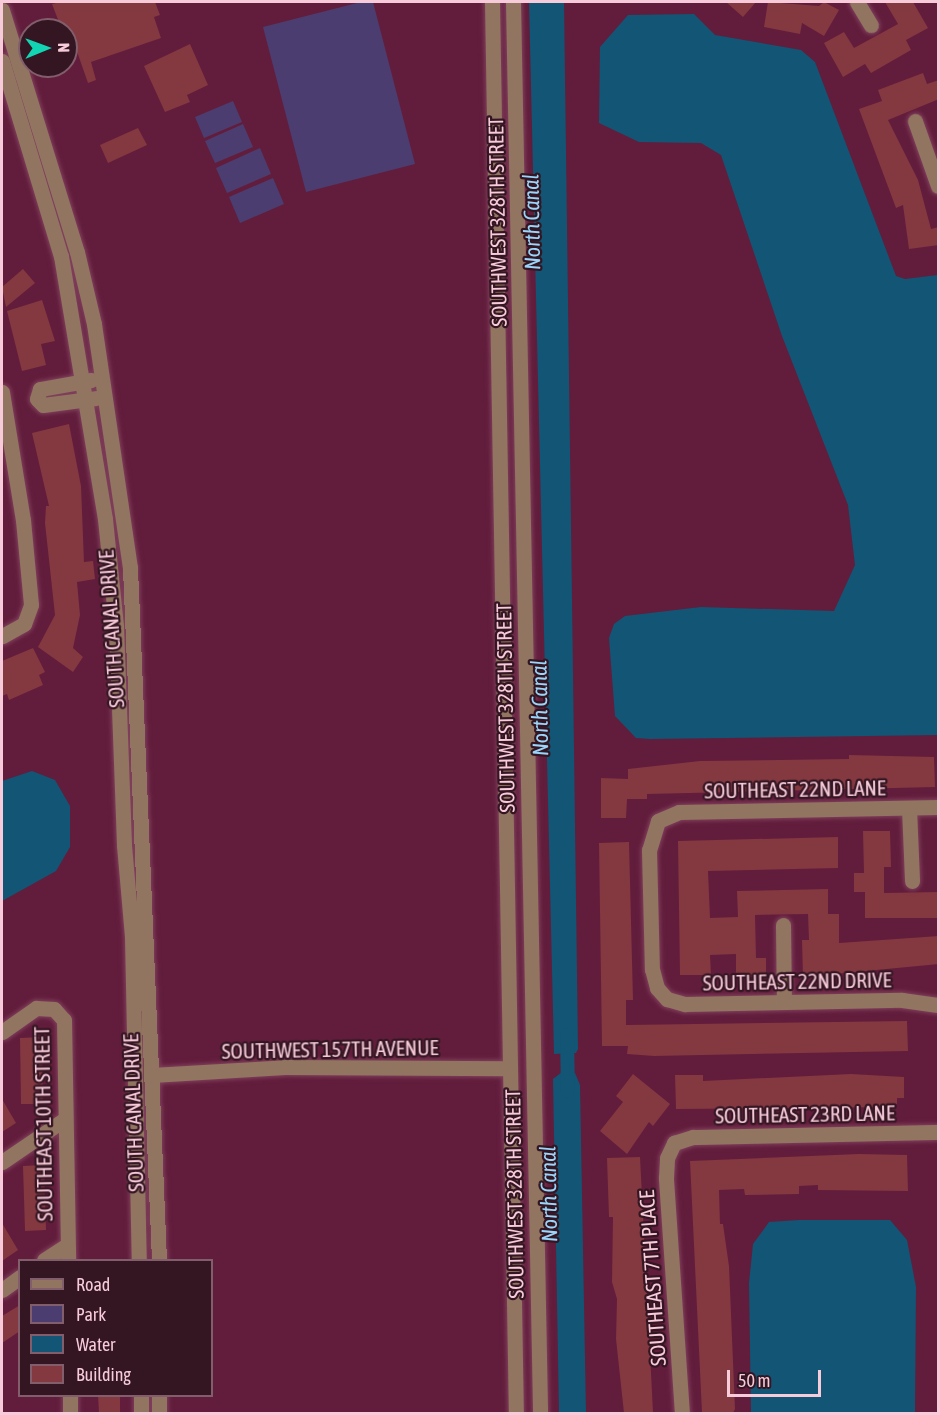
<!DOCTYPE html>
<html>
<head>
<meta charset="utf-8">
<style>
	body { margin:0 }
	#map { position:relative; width:940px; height:1415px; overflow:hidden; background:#621d3c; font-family:"Asap Condensed",sans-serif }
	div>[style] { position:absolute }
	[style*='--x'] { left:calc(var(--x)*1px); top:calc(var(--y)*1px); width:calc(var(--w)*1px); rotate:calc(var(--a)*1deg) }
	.green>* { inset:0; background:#4c3d70 }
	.water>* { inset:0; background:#125575 }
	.canal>* { height:14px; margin:-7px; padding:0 7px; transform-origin:7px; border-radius:7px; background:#125575 }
	.building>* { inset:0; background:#843840 }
	.roads { filter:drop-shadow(0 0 2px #80405c) drop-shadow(0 0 2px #80405c) }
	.minor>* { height:15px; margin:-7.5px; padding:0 7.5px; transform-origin:7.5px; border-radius:7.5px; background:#927561 }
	span { translate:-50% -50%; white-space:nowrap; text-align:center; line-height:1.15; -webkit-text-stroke:4.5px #341622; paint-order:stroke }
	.street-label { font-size:21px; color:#f7cbda }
	.water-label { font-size:22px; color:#9ad6fb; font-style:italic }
	.frame { position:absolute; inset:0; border:3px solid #f7cbda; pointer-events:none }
	.legend { position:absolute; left:18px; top:1259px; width:195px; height:138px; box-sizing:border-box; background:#341622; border:2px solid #825e6c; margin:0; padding:8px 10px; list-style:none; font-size:18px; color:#f7cbda }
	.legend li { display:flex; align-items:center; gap:12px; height:30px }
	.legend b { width:30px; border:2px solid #825e6c }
	.north { position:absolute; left:18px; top:18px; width:60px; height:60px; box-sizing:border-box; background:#341622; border:2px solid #825e6c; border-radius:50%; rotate:89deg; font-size:16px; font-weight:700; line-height:24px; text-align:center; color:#f7cbda }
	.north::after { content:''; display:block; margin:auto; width:21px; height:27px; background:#12d5b4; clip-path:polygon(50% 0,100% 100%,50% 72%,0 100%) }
	.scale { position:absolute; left:727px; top:1370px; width:94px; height:27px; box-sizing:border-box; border:3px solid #f7cbda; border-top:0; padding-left:8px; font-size:18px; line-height:21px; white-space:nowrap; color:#f7cbda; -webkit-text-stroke:4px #341622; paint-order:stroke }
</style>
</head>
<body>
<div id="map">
	<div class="green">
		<div style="clip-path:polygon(361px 2px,373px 2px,415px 164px,306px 192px,263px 27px)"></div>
		<div style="clip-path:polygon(233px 101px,242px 122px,204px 138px,195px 117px)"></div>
		<div style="clip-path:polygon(243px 124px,253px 147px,215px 163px,205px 141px)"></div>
		<div style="clip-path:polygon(260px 148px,271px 174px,227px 193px,216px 168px)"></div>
		<div style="clip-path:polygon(273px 178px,284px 204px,240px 223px,229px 197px)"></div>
	</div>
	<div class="water">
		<div style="clip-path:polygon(529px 2px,564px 2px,578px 1049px,576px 1053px,554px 1054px)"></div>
		<div style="clip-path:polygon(694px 14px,715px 35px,801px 50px,815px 62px,896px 276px,905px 279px,938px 275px,938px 735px,650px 739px,636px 738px,615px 716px,609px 638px,614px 624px,625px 616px,701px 607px,834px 611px,855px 565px,848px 505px,782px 336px,721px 155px,701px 143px,639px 142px,599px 123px,600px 47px,628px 15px)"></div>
		<div style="clip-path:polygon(32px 771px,55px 780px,70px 806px,70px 847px,56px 871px,2px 901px,2px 781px)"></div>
		<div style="clip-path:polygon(562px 1072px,575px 1073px,580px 1085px,586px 1413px,559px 1413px,553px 1079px)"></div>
		<div style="clip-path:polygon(799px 1220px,890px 1220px,907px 1240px,916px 1287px,915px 1413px,751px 1413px,749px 1283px,753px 1244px,769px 1222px)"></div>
	</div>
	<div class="canal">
		<div style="--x:567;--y:1035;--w:56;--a:89"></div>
	</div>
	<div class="building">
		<div style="clip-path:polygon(60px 2px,155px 2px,160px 15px,154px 17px,161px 38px,91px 62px,96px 80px,88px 83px,74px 43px,66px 46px,66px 30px,62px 30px,52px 4px)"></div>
		<div style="clip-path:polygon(726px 2px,756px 2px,743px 17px)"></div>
		<div style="clip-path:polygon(768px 2px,819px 6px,824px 2px,839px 10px,824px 36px,802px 23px,800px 34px,764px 27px)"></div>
		<div style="clip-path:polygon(885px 2px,913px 2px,928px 28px,906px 40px,911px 50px,871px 73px,865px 64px,843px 77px,824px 43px,844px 32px,854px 48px,898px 24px)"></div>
		<div style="clip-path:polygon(190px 44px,208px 85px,187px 95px,190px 102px,165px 112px,144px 66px)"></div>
		<div style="clip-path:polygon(923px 73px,927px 84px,939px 80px,939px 99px,888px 120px,918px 180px,931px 229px,939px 227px,939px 245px,909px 249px,903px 205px,896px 208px,859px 109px,882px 101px,878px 90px)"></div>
		<div style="clip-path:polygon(138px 128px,147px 145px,108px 163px,100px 145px)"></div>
		<div style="clip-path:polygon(23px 269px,35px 283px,6px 307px,2px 287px)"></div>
		<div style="clip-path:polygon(42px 300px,55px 341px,41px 344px,46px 365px,22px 371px,7px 311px)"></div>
		<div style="clip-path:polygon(69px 424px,81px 486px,84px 562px,93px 561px,95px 579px,77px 582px,80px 615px,73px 648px,83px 657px,73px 672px,38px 647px,55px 615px,45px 523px,46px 506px,49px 506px,32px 433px)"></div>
		<div style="clip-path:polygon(33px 648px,45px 672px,39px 675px,43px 685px,9px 700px,7px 694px,2px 696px,2px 661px)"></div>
		<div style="clip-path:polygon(849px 755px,934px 757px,935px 787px,647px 794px,647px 799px,627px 799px,626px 818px,601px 818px,601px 778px,628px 779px,628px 769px,700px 761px,849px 759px)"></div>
		<div style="clip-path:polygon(863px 831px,890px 831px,891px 867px,884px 867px,884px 893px,939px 892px,939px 918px,865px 918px,865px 892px,854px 892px,854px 873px,864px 873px)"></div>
		<div style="clip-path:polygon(838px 837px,838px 868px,708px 871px,710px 918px,738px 917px,737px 891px,828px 889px,828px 914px,839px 914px,839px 943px,939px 936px,939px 964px,803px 977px,802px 940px,809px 940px,808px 914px,755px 915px,756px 958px,766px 958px,766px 977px,736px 977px,736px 954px,710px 955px,711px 975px,680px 975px,678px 841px)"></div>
		<div style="clip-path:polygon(629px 842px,633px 1000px,626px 1000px,626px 1025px,907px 1021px,908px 1051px,654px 1056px,627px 1054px,628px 1046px,602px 1046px,599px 843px)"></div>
		<div style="clip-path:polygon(42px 1037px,43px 1104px,21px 1104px,20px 1038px)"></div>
		<div style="clip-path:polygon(633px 1074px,670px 1104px,653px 1126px,649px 1122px,627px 1154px,600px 1131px,623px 1102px,616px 1096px)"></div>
		<div style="clip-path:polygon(851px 1074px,904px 1077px,904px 1098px,897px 1098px,897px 1104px,890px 1107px,676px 1109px,675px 1075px,703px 1075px,703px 1081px)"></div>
		<div style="clip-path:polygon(2px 1099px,16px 1123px,2px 1132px)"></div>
		<div style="clip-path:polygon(859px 1154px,907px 1155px,908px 1191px,818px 1190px,818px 1185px,799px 1186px,799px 1194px,745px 1195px,744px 1189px,719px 1190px,720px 1224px,723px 1224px,729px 1266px,735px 1409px,733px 1413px,702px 1413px,690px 1161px)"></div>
		<div style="clip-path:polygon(640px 1157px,653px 1412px,624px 1413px,616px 1339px,617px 1299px,612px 1282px,613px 1217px,609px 1217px,607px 1158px)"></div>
		<div style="clip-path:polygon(44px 1165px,46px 1230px,25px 1231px,23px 1166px)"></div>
		<div style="clip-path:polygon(2px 1223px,18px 1250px,2px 1261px)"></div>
		<div style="clip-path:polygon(20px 1305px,20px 1331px,2px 1343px,2px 1316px)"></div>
		<div style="clip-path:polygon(98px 1395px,120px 1395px,120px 1413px,99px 1413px)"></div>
	</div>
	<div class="roads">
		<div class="minor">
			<div style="--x:492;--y:2;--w:1412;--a:89.03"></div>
			<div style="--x:513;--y:2;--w:1412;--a:88.9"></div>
			<div style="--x:857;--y:2;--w:27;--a:59"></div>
			<div style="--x:2;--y:10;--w:253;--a:72.8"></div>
			<div style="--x:77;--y:252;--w:74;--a:76.7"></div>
			<div style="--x:94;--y:324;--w:247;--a:81.6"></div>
			<div style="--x:130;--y:568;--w:693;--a:87.6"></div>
			<div style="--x:2;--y:61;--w:204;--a:73.2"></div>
			<div style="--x:61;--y:256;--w:267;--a:80.5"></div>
			<div style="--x:105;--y:519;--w:108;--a:84.1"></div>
			<div style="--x:116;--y:626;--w:219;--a:87.9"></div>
			<div style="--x:124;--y:845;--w:92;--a:85"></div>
			<div style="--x:132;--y:937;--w:323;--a:88.8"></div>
			<div style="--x:915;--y:121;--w:69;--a:70.5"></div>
			<div style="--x:91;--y:380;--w:52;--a:170"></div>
			<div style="--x:40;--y:389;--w:10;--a:107"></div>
			<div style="--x:37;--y:399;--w:8;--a:45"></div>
			<div style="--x:43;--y:405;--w:53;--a:-7.5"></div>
			<div style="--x:2;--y:392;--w:130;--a:80.7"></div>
			<div style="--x:23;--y:520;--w:85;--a:84.6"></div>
			<div style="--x:31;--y:605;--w:20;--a:110"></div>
			<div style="--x:24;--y:624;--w:25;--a:151"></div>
			<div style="--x:938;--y:807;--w:259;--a:178.9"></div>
			<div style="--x:679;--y:812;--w:23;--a:157"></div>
			<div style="--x:658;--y:821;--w:30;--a:107"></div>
			<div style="--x:649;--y:850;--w:119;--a:88.6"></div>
			<div style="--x:652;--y:969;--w:20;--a:75"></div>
			<div style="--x:657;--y:988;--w:15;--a:48"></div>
			<div style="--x:667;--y:999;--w:19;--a:16"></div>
			<div style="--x:685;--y:1004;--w:217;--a:-1.1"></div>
			<div style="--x:902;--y:1000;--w:36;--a:8"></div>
			<div style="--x:909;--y:808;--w:73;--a:87.6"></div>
			<div style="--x:783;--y:925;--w:77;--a:89.3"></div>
			<div style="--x:2;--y:1032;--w:42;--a:-35.2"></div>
			<div style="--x:36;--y:1008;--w:18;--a:3"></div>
			<div style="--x:54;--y:1009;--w:15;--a:48"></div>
			<div style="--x:64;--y:1020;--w:240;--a:89"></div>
			<div style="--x:152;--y:1075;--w:133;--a:-3.4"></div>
			<div style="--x:285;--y:1067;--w:224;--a:0.3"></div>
			<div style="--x:2;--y:1162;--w:76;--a:-34.3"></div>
			<div style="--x:44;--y:1260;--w:27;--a:-33"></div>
			<div style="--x:2;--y:1290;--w:22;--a:-36"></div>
			<div style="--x:70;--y:1396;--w:18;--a:90"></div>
			<div style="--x:141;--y:1396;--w:18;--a:90"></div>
			<div style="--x:159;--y:1414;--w:18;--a:-90"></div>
			<div style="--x:682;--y:1414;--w:237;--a:-93.9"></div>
			<div style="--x:666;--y:1178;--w:20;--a:-87"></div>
			<div style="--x:667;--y:1158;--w:17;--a:-65"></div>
			<div style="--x:674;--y:1143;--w:20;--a:-18"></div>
			<div style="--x:693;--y:1137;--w:245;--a:-1.2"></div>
		</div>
	</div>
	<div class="street-label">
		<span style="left:497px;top:222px;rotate:-91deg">SOUTHWEST 328TH STREET</span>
		<span style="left:111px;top:629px;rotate:-94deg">SOUTH CANAL DRIVE</span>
		<span style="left:505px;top:708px;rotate:-91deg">SOUTHWEST 328TH STREET</span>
		<span style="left:795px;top:789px;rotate:-1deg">SOUTHEAST 22ND LANE</span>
		<span style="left:797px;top:981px;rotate:-1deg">SOUTHEAST 22ND DRIVE</span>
		<span style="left:330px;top:1049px;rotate:-1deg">SOUTHWEST 157TH AVENUE</span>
		<span style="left:133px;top:1113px;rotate:-92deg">SOUTH CANAL DRIVE</span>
		<span style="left:805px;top:1114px;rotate:-1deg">SOUTHEAST 23RD LANE</span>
		<span style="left:43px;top:1124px;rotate:-91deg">SOUTHEAST 10TH STREET</span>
		<span style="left:514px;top:1194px;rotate:-91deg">SOUTHWEST 328TH STREET</span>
		<span style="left:652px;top:1278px;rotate:-94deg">SOUTHEAST 7TH PLACE</span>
	</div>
	<div class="water-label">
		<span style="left:532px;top:222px;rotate:-91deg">North Canal</span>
		<span style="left:540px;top:708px;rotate:-91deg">North Canal</span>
		<span style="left:549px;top:1194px;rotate:-91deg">North Canal</span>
	</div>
	<div class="frame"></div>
	<ul class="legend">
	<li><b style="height:8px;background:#927561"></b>Road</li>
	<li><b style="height:16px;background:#4c3d70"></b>Park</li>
	<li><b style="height:16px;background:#125575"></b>Water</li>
	<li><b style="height:16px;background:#843840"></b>Building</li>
	</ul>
	<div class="north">N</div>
	<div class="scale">50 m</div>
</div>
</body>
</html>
